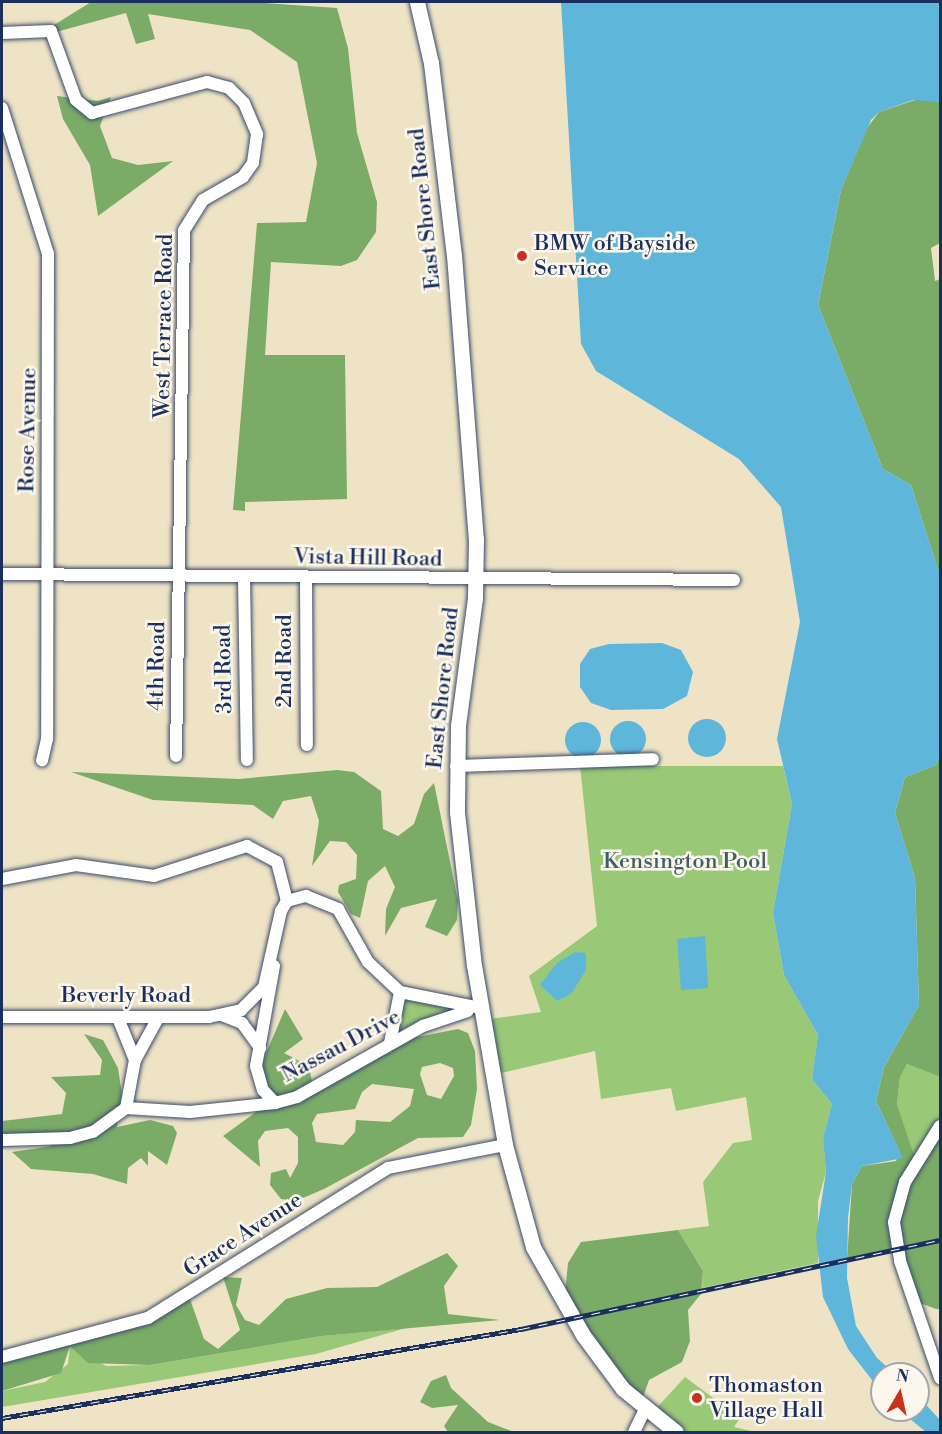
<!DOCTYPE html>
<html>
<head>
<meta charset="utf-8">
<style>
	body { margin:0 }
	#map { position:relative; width:942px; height:1434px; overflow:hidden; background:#eee4c5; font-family:"Libre Bodoni",serif }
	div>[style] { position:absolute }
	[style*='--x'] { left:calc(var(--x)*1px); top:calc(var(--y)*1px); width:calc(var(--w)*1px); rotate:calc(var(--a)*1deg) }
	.green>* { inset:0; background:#99c876 }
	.forest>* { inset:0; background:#7aac67 }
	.water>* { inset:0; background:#5eb6db }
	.round { border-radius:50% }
	.roads { filter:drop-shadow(0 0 2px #3b4a6d) drop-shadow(0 0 2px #3b4a6d) }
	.minor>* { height:12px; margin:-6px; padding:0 6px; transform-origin:6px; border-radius:6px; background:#fff }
	.major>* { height:15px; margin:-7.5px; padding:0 7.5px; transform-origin:7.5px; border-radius:7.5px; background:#fff }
	.rail>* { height:5px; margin-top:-2.5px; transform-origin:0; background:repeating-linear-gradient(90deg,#fbf7ec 0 9px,#1b2f5e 0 18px); box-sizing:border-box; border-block:2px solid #1b2f5e }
	.dots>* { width:16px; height:16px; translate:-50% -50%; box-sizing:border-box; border:3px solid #fbf7ec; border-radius:50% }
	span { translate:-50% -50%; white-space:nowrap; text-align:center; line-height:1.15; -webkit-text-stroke:5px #fbf7ec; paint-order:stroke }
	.street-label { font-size:22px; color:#1b2f5e }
	.poi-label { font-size:22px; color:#1b2f5e }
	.left { translate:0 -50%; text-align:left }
	.park-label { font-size:22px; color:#415d65 }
	.frame { position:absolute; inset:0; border:3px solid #1b2f5e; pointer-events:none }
	.north { position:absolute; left:870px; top:1362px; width:60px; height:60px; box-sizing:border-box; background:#fbf7ec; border:2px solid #a1a7b3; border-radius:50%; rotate:9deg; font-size:16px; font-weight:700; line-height:24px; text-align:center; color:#1b2f5e }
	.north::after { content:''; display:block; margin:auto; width:21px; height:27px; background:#c8321e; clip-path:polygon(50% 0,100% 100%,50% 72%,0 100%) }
</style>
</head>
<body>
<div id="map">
	<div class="green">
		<div style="clip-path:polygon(580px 766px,783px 766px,792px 804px,773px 913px,784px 975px,818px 1035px,812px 1079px,832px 1104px,823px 1138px,826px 1172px,818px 1201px,818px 1263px,702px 1288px,703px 1271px,678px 1230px,709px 1226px,703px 1182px,733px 1143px,752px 1140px,746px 1097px,676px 1111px,671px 1088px,601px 1099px,595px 1051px,493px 1075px,483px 1020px,541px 1012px,529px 976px,597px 926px)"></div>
		<div style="clip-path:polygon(400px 992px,481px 1008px,390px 1043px)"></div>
		<div style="clip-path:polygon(907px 1064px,940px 1077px,940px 1126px,915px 1163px,897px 1104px,900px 1077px)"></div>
		<div style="clip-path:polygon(406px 1328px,316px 1354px,2px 1407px,2px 1391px,45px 1382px,68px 1364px,70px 1345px,106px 1366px,150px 1365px,322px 1336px)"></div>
		<div style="clip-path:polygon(685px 1377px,740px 1418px,734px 1427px,755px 1432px,676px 1432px,651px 1414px)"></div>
	</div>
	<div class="forest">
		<div style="clip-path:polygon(91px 2px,251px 2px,337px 8px,348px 48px,357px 133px,377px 202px,376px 232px,357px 260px,341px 266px,271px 262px,265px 355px,345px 355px,347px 499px,245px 502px,245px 511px,233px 510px,257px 223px,306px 222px,317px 163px,297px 62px,250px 30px,148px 14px,155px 39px,136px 44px,126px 13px,56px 32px,54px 25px)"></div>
		<div style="clip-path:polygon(57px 96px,98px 101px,111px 97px,100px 126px,112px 158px,138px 165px,173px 161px,98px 216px,90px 165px,63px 119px)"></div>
		<div style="clip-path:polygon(921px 98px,940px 102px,940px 243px,931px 248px,935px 281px,940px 279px,940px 576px,911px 485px,883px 469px,818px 305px,841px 190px,867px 128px,879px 112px)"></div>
		<div style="clip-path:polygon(940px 756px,940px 1077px,907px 1064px,900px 1077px,897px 1104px,916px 1162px,940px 1126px,940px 1309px,936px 1309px,920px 1303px,896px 1249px,847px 1260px,852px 1184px,862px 1166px,896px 1161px,899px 1150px,876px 1101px,884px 1067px,919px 1005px,915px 878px,895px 813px,905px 777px,936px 765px)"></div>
		<div style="clip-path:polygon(337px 770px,354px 772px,381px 791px,383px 829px,398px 836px,414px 824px,424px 794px,434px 783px,458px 901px,457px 920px,447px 936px,425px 927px,437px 899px,401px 908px,385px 936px,386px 909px,395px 887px,385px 866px,368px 881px,360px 918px,351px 914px,338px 892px,339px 885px,356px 879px,357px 855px,346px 842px,330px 841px,312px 866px,319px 821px,311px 796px,283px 801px,273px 819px,253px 805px,153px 800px,71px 772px,239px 779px)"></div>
		<div style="clip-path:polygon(evenodd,285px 1009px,303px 1039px,284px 1053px,309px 1066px,314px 1092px,412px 1038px,458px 1029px,468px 1033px,475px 1051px,477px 1089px,471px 1125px,463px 1137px,418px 1138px,324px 1189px,296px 1201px,281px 1199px,270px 1185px,271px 1173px,286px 1169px,290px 1178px,298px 1163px,298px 1137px,288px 1128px,265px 1131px,258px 1141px,260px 1167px,223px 1136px,274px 1099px,258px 1072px,285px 1009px,440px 1063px,453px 1068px,454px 1076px,441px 1099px,427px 1095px,420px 1074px,422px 1067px,440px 1063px,285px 1009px,372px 1084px,414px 1089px,410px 1106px,390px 1122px,356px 1120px,355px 1132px,343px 1145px,316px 1142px,312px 1123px,317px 1114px,355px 1109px,362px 1092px,372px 1084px)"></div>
		<div style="clip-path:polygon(84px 1034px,103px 1040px,118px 1068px,122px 1095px,117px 1127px,150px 1120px,173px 1126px,177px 1133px,167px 1165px,148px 1151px,148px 1166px,141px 1158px,128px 1168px,127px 1184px,93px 1174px,31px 1169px,12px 1152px,52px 1146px,2px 1133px,2px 1121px,62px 1114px,66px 1093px,51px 1077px,100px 1075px,102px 1060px)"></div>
		<div style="clip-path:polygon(678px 1230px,703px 1271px,701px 1294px,688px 1310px,690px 1341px,682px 1362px,649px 1380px,640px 1406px,623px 1389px,565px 1293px,568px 1263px,581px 1242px)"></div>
		<div style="clip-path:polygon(447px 1253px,458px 1266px,444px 1286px,448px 1314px,500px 1320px,322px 1336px,150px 1365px,88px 1363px,70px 1346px,61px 1373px,2px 1391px,2px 1357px,108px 1331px,189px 1296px,204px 1339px,218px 1349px,240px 1330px,223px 1277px,242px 1278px,236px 1305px,245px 1320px,259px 1325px,286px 1299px,327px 1288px,377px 1287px)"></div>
		<div style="clip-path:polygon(446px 1375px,451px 1388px,488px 1422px,514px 1432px,448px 1432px,444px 1426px,458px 1405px,432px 1408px,420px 1402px,431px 1381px)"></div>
	</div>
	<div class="water">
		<div style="clip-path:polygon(561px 2px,940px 2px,940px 102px,913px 100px,879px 112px,871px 120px,841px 190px,818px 305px,883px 469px,911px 485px,940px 576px,940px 756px,936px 765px,905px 777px,895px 813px,915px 878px,919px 1005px,884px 1067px,876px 1101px,903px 1158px,862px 1166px,852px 1184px,848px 1218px,847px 1278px,856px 1326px,877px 1358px,895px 1374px,882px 1374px,882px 1393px,848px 1349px,823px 1297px,816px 1236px,826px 1172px,823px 1138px,832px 1104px,812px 1079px,818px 1035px,784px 975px,773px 913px,792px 804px,777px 739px,800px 622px,781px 507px,739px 459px,596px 371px,581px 344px)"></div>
		<div style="clip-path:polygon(609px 644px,662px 643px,681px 650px,693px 672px,687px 696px,663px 709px,611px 710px,591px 703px,580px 687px,580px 664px,590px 649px)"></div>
		<div class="round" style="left:688px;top:719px;width:38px;height:38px"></div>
		<div class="round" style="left:610px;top:721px;width:36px;height:36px"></div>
		<div class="round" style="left:565px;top:722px;width:36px;height:36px"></div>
		<div style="clip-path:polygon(705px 936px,708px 988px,681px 990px,677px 939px)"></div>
		<div style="clip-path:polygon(575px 952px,586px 953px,586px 970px,571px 994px,557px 1001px,540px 985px,557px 963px)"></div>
		<div style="clip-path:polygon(918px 1396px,940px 1420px,940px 1432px,926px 1432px,899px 1410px,918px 1410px)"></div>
	</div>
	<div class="roads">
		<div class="minor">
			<div style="--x:2;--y:33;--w:49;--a:-2.3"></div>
			<div style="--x:51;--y:31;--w:73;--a:70.1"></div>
			<div style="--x:76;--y:100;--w:21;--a:39"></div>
			<div style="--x:92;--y:113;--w:119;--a:-15.1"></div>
			<div style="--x:207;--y:82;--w:23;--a:15"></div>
			<div style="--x:229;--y:88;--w:21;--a:45"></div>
			<div style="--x:244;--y:103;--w:34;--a:67"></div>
			<div style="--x:257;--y:134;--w:29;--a:98"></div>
			<div style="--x:253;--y:163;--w:17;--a:126"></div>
			<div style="--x:243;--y:177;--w:46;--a:150.1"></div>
			<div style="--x:203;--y:200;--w:36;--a:122"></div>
			<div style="--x:184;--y:231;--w:525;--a:90.87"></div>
			<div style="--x:2;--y:108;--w:153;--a:72.5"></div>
			<div style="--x:48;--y:254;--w:485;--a:90.1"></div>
			<div style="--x:47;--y:739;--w:22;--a:103"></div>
			<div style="--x:2;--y:574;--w:732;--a:0.47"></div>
			<div style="--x:244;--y:577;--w:183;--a:89.1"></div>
			<div style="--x:306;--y:578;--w:167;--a:89.7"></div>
			<div style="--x:456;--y:766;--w:197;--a:-2"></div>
			<div style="--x:2;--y:879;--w:75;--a:-10.7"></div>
			<div style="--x:76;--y:865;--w:79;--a:8"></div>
			<div style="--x:154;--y:876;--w:98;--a:-17.9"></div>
			<div style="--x:247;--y:846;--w:34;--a:28"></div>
			<div style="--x:277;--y:862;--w:40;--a:75.6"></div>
			<div style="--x:274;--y:966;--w:102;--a:100.2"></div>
			<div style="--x:256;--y:1066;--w:25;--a:74"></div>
			<div style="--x:263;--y:1090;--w:18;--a:47"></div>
			<div style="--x:224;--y:1016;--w:19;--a:21"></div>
			<div style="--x:242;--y:1023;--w:31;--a:54"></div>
			<div style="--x:2;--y:1017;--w:207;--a:0"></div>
			<div style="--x:209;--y:1017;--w:33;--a:-12"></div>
			<div style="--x:241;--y:1010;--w:33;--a:-45"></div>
			<div style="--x:264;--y:987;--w:78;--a:-77.4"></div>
			<div style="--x:281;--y:911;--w:12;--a:-59"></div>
			<div style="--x:287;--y:901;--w:20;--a:-15"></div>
			<div style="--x:306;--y:896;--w:35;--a:22"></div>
			<div style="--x:338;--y:909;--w:61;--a:60.5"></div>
			<div style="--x:368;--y:962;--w:44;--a:43.2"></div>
			<div style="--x:400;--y:992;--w:83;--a:11.2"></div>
			<div style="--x:390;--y:1043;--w:52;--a:-78.9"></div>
			<div style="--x:135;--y:1060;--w:48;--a:-61.3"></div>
			<div style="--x:126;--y:1108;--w:64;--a:3.6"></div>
			<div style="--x:190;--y:1112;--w:85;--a:-6"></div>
			<div style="--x:275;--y:1103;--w:23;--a:-15"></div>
			<div style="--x:297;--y:1097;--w:145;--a:-29.4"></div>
			<div style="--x:423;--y:1026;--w:47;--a:-18.4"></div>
			<div style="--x:940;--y:1126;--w:66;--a:122"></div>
			<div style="--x:905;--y:1182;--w:41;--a:105.4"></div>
			<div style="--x:894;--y:1222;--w:39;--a:81"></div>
			<div style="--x:900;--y:1261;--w:124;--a:71.1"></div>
			<div style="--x:2;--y:1140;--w:68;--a:-1.7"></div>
			<div style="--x:70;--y:1138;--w:24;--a:-15"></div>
			<div style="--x:93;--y:1132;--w:41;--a:-36"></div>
			<div style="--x:126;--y:1108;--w:49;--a:-79.4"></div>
			<div style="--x:135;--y:1060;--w:45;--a:-112"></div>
			<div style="--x:2;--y:1357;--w:151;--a:-15"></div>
			<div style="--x:148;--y:1318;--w:283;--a:-32"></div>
			<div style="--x:388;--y:1168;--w:119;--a:-11.1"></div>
			<div style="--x:634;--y:1432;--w:25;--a:-64"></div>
		</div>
		<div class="major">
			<div style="--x:417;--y:2;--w:63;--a:77.1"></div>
			<div style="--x:431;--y:63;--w:193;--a:83.2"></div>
			<div style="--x:454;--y:255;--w:285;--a:85.6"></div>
			<div style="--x:476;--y:539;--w:59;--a:91"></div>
			<div style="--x:475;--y:598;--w:129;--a:97.6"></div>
			<div style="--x:458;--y:726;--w:86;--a:90.7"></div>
			<div style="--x:457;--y:812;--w:154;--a:83.7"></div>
			<div style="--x:474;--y:965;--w:183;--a:80.2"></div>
			<div style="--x:505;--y:1145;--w:106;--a:74.6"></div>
			<div style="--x:533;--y:1247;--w:101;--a:60.4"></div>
			<div style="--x:583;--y:1335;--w:67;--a:53.5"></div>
			<div style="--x:623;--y:1389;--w:68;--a:39.1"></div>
		</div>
	</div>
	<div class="rail">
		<div style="--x:2;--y:1418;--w:527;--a:-9.73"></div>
		<div style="--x:521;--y:1329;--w:428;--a:-12"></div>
	</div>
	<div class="dots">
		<div style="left:522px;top:256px;background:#c8321e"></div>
		<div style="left:697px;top:1398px;background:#c8321e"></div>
	</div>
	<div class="street-label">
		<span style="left:425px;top:209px;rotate:-96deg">East Shore Road</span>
		<span style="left:164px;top:326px;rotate:-89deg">West Terrace Road</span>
		<span style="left:28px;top:430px;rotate:-89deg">Rose Avenue</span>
		<span style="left:368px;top:558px;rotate:1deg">Vista Hill Road</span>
		<span style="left:285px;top:661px;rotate:-90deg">2nd Road</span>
		<span style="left:157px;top:666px;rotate:-89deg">4th Road</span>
		<span style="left:224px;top:669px;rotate:-91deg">3rd Road</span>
		<span style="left:443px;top:688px;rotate:-84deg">East Shore Road</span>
		<span style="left:126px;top:996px">Beverly Road</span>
		<span style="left:341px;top:1046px;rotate:-28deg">Nassau Drive</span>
		<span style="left:243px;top:1235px;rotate:-33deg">Grace Avenue</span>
	</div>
	<div class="poi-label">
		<span class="left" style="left:534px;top:256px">BMW of Bayside<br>Service</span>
		<span class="left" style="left:709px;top:1398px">Thomaston<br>Village Hall</span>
	</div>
	<div class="park-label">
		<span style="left:685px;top:862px">Kensington Pool</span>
	</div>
	<div class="frame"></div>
	<div class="north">N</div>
</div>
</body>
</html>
